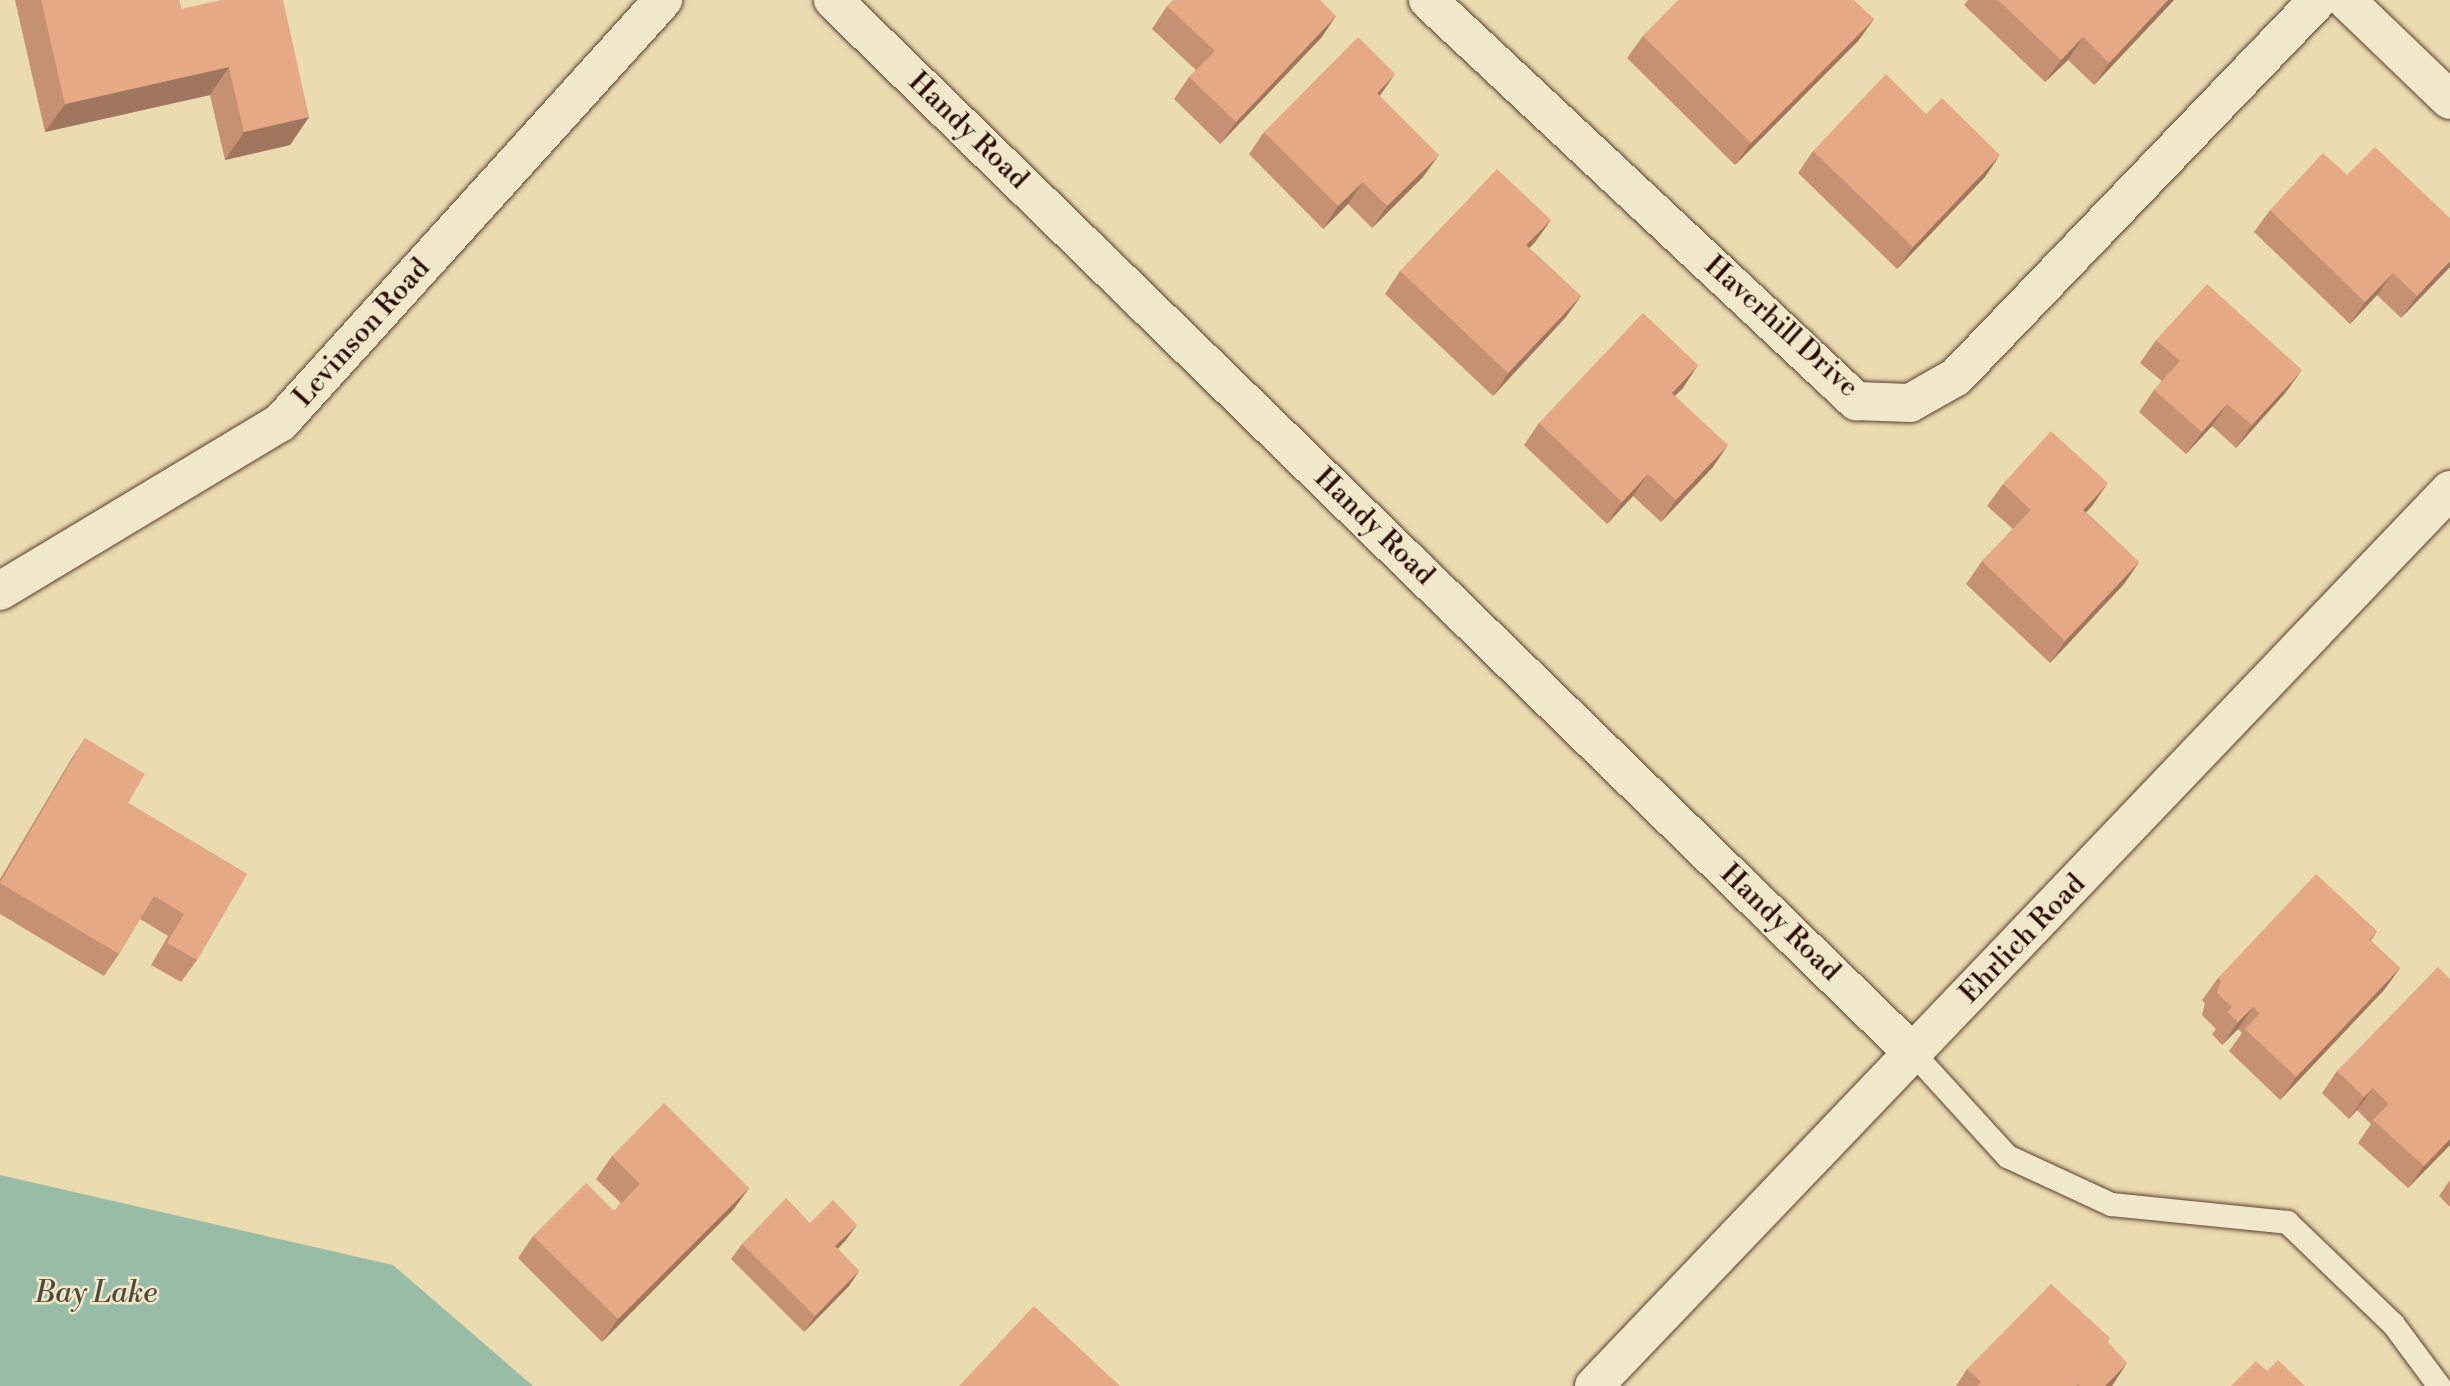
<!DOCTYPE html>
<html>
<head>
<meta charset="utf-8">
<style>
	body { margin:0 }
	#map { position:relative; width:2450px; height:1386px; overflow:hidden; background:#eadbb0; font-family:"Libre Bodoni",serif }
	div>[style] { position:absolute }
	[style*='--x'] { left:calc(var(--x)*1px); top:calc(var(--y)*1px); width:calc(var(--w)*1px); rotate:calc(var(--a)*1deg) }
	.water>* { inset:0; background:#99bca6 }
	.roads { filter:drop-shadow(0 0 2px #5a3f2e) drop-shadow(0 0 2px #5a3f2e) }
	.service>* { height:23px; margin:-11.5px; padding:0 11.5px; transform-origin:11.5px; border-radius:11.5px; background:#f1e8cc }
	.minor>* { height:38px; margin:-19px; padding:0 19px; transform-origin:19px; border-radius:19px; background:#f1e8cc }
	.tertiary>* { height:38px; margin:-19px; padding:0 19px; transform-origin:19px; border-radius:19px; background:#f1e8cc }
	.wall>* { inset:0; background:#c69173 }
	.shaded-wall>* { inset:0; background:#a1765e }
	.building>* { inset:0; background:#e6a986 }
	span { translate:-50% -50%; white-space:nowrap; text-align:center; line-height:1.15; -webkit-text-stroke:5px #f1e8cc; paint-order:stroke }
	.street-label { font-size:28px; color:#2a0b02 }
	.water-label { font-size:30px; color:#51493b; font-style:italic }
</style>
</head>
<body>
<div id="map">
	<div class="water">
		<div style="clip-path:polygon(0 1175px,393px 1265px,533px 1386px,0 1386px)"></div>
	</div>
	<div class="roads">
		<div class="service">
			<div style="--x:1914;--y:1054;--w:138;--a:47.6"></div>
			<div style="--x:2007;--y:1156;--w:115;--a:24.8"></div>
			<div style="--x:2111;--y:1204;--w:177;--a:5.8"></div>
			<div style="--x:2287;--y:1222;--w:147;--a:43.9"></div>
			<div style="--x:2393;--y:1324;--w:77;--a:53.4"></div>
		</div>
		<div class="minor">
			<div style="--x:1428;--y:0;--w:587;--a:43.13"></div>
			<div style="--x:1856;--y:401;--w:54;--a:2.1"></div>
			<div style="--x:1910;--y:403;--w:53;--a:-29.5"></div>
			<div style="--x:1956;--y:377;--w:523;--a:-46.16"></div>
			<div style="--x:2346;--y:0;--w:144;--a:43.9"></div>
			<div style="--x:0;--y:591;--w:327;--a:-31"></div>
			<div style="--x:280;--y:423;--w:571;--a:-47.84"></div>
			<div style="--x:1594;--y:1386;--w:1239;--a:-46.31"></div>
		</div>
		<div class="tertiary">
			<div style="--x:833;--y:0;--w:1510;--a:44.28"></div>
		</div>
	</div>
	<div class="wall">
		<div style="clip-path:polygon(15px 0,179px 0,181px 9px,309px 117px,290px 145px,225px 160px,210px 95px,45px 132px)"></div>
		<div style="clip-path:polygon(1968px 0,2174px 0,2094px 85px,2068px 60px,2045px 82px,1964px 5px)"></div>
		<div style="clip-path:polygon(1167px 6px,1336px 16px,1321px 38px,1220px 144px,1174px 99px,1189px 77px,1196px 70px,1152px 29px)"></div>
		<div style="clip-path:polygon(1874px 19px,1858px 41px,1735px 165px,1627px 58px,1643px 36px)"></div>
		<div style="clip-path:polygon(1380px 96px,1423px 177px,1372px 228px,1348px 204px,1323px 229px,1249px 154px,1264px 132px)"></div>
		<div style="clip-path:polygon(1813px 151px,1985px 177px,1897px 269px,1798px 173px)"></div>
		<div style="clip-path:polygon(2270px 210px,2450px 267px,2401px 318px,2377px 295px,2350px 324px,2254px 232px)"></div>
		<div style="clip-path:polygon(1551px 220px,1535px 242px,1529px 248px,1581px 296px,1565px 318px,1493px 396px,1385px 294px,1400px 271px)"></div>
		<div style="clip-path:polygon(2156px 340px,2286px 392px,2236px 448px,2212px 426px,2186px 454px,2139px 412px,2154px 390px,2162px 381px,2140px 363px)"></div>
		<div style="clip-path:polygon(1683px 388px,1675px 395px,1713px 467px,1661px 522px,1633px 496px,1607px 524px,1524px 445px,1539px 423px)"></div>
		<div style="clip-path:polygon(2003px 484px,2092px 506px,2086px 512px,2139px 562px,2124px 584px,2050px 663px,1966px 584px,1982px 561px,2013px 529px,1987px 506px)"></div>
		<div style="clip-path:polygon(85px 738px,128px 803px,247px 874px,197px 960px,181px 982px,151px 965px,168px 936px,140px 919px,119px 954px,104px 976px,0 914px,0 879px,70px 761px)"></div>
		<div style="clip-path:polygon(2377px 931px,2371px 941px,2400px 968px,2384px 990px,2280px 1100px,2229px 1051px,2242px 1033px,2238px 1029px,2222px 1045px,2212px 1034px,2216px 1029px,2202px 1015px,2205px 1003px,2202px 1000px,2218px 978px)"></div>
		<div style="clip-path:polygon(2450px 979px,2450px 1145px,2408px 1188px,2358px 1143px,2371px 1124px,2357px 1110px,2349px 1119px,2322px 1093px,2337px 1071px)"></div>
		<div style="clip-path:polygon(612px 1156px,749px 1188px,733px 1210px,602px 1342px,518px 1258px,533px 1236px,614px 1211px,621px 1203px,596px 1179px)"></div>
		<div style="clip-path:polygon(2450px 1180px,2450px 1207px,2439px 1196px)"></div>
		<div style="clip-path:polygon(810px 1223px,846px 1240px,838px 1249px,859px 1271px,849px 1286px,804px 1332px,731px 1259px,742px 1244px)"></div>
		<div style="clip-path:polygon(2110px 1338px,2107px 1342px,2112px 1386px,1956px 1386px,1967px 1369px)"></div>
	</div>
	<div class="shaded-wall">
		<div style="clip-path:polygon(2168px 0,2174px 0,2094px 85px,2109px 63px)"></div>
		<div style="clip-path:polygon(1336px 16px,1321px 38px,1220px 144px,1236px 122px)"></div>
		<div style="clip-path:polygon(1874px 19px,1858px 41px,1735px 165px,1751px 143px)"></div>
		<div style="clip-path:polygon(2083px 37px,2068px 60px,2045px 82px,2061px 60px)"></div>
		<div style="clip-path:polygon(229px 67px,210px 95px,45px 132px,65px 104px)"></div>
		<div style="clip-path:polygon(1395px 74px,1379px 97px,1377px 93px)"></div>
		<div style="clip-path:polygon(309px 117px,290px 145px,225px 160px,244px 132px)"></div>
		<div style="clip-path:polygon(1439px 155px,1423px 177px,1372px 228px,1387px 206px)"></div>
		<div style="clip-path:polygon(2000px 155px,1985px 177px,1897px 269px,1913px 247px)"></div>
		<div style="clip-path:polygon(1363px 182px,1348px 204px,1323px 229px,1338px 206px)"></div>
		<div style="clip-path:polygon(1551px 220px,1535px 242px,1511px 268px,1526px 245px)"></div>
		<div style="clip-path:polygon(2450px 261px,2450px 267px,2401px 318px,2417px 296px)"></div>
		<div style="clip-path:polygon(2393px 273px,2377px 295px,2350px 324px,2365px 302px)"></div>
		<div style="clip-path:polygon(1581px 296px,1565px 318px,1493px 396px,1508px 373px)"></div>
		<div style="clip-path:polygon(1698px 365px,1683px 388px,1656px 415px,1672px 393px)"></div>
		<div style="clip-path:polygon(2302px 370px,2286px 392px,2236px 448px,2252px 425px)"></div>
		<div style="clip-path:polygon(2227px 404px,2212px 426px,2186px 454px,2202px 432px)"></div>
		<div style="clip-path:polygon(1728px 445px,1713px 467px,1661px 522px,1676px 500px)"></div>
		<div style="clip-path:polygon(1648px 474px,1633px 496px,1607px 524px,1622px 502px)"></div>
		<div style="clip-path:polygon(2108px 483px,2092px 506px,2068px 532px,2083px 510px)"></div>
		<div style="clip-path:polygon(2139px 562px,2124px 584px,2050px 663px,2065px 641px)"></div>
		<div style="clip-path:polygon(2400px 968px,2384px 990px,2280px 1100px,2296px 1077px)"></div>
		<div style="clip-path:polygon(2253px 1007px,2238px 1029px,2222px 1045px,2238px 1022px)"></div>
		<div style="clip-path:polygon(2373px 1088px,2357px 1110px,2349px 1119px,2364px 1097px)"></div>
		<div style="clip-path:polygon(2450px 1139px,2450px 1145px,2408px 1188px,2424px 1166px)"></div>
		<div style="clip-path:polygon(749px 1188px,733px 1210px,602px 1342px,618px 1319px)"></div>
		<div style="clip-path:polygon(857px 1225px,846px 1240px,824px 1262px,835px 1246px)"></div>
		<div style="clip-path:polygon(859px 1271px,849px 1286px,804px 1332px,815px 1316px)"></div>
		<div style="clip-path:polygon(2127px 1363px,2112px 1386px,2105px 1386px)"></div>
	</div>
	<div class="building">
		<div style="clip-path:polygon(41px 0,179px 0,181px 9px,222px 0,283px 0,309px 117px,244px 132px,229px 67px,65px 104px)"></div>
		<div style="clip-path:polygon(1173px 0,1320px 0,1336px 16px,1236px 122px,1189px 77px,1215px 51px,1167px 6px)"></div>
		<div style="clip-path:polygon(1678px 0,1854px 0,1874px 19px,1751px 143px,1643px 36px)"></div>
		<div style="clip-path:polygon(1998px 0,2168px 0,2109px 63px,2083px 37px,2061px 60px)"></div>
		<div style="clip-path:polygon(1358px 37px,1395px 74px,1377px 93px,1439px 155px,1387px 206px,1363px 182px,1338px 206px,1264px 132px)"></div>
		<div style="clip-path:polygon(1886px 74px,1926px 114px,1942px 98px,2000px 155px,1913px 247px,1813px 151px)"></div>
		<div style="clip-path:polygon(2375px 147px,2450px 218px,2450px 261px,2417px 296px,2393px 273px,2365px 302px,2270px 210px,2323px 153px,2347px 175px)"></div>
		<div style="clip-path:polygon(1497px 169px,1551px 220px,1526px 245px,1581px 296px,1508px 373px,1400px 271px)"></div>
		<div style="clip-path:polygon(2207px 284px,2302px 370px,2252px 425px,2227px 404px,2202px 432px,2154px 390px,2180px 361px,2156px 340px)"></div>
		<div style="clip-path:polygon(1643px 313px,1698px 365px,1672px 393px,1728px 445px,1676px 500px,1648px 474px,1622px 502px,1539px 423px)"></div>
		<div style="clip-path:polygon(2051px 431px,2108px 483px,2083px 510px,2139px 562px,2065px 641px,1982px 561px,2031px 510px,2003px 484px)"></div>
		<div style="clip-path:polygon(85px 738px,145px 774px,128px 803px,247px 874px,197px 960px,167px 943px,184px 914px,154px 896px,119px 954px,0 883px)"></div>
		<div style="clip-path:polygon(2316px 874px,2377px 931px,2369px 940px,2400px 968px,2296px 1077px,2245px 1029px,2260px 1013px,2253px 1007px,2238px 1022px,2227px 1012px,2232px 1007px,2217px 993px,2221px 980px,2218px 978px)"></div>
		<div style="clip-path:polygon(2438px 967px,2450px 979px,2450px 1139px,2424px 1166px,2373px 1120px,2389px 1104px,2373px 1088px,2364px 1097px,2337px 1071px)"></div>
		<div style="clip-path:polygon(664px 1103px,749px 1188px,618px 1319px,533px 1236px,586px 1183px,614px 1211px,640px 1184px,612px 1156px)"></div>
		<div style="clip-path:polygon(786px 1198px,810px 1223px,833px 1200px,857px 1225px,835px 1246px,859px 1271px,815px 1316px,742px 1244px)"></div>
		<div style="clip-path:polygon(2051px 1284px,2110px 1338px,2107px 1341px,2127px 1363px,2105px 1386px,2080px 1386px,2078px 1384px,2076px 1386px,1977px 1386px,1981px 1382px,1967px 1369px)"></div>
		<div style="clip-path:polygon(1034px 1306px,1120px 1386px,959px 1386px)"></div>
		<div style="clip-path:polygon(2278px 1360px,2305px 1386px,2231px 1386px,2256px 1361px,2267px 1371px)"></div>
	</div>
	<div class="street-label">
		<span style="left:968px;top:131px;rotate:44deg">Handy Road</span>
		<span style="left:1781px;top:327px;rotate:42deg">Haverhill Drive</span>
		<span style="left:362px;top:333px;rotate:-48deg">Levinson Road</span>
		<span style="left:1374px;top:527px;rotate:44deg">Handy Road</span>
		<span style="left:1780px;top:923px;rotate:44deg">Handy Road</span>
		<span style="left:2023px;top:939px;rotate:-46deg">Ehrlich Road</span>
	</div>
	<div class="water-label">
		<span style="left:96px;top:1293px">Bay Lake</span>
	</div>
</div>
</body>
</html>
